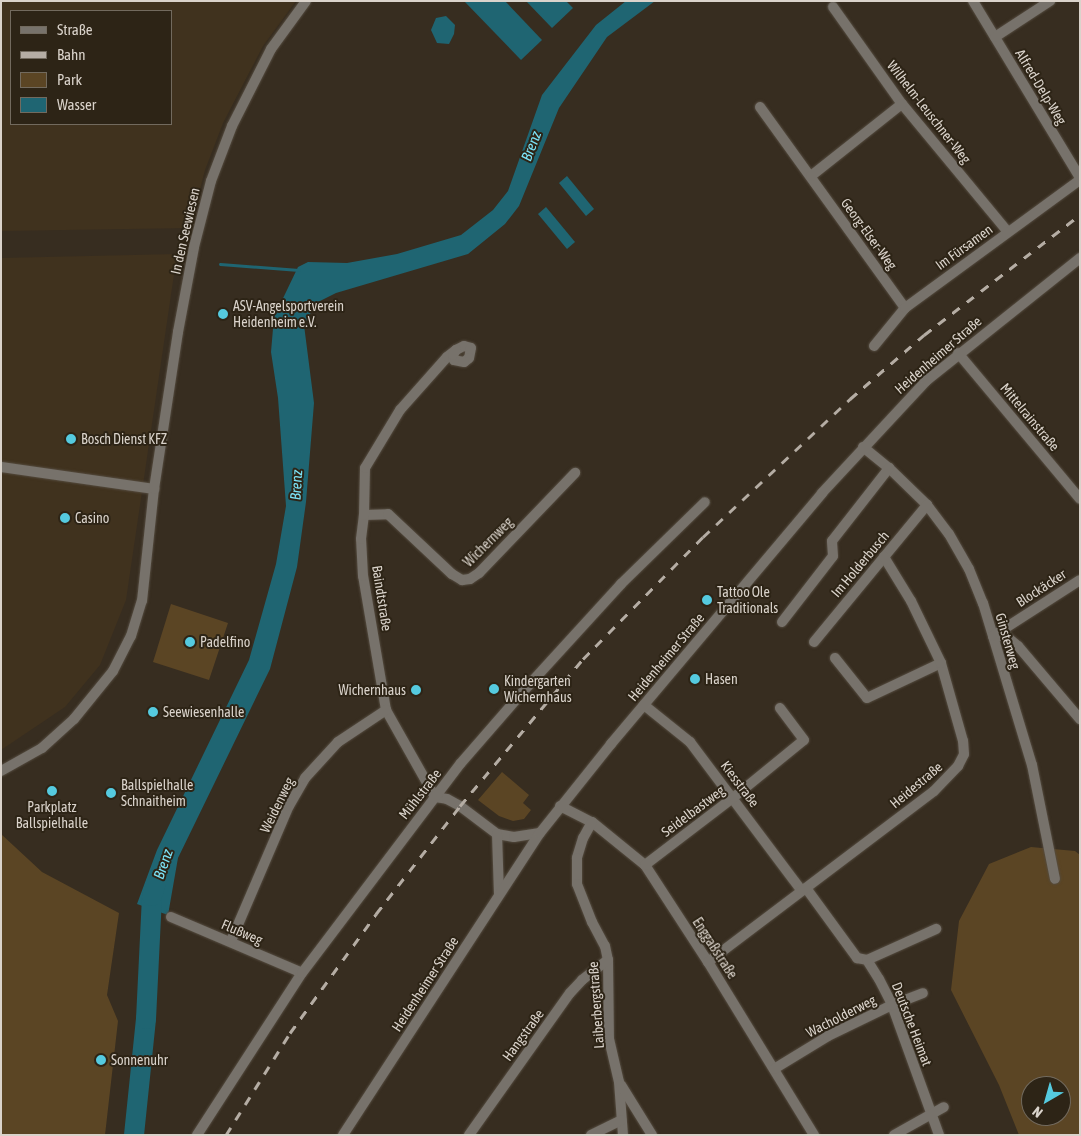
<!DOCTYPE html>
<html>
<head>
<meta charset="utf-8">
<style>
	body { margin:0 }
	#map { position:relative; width:1081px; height:1136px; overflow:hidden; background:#372d20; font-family:"Asap Condensed",sans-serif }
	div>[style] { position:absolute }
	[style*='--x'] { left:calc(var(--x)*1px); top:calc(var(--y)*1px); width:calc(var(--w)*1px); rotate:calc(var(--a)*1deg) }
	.built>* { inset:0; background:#40321e }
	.green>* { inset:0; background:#5b4524 }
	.water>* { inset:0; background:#1f6572 }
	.stream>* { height:3px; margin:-1.5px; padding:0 1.5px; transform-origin:1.5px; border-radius:1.5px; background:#1f6572 }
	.river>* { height:20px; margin:-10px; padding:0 10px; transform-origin:10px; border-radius:10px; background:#1f6572 }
	.roads { filter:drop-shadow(0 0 1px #544b3f) drop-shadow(0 0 1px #544b3f) }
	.minor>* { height:10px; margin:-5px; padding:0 5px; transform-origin:5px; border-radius:5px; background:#77726b }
	.tertiary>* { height:10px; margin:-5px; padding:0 5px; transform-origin:5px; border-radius:5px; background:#77726b }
	.rail>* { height:3px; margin-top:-1.5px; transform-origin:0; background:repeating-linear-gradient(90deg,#b5ada4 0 9px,transparent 0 18px) }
	.dots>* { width:14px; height:14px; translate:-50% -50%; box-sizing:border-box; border:2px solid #2d2416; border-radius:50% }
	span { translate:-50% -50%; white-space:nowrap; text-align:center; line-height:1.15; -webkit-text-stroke:4px #2d2416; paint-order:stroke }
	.street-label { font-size:14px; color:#dad3cb }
	.poi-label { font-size:14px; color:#dad3cb }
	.left { translate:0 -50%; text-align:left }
	.right { translate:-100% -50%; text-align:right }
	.water-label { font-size:15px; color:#7ce4f8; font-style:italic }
	.frame { position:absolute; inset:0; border:2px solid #dad3cb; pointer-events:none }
	.legend { position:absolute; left:10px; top:10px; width:162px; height:115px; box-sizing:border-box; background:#2d2416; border:1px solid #726a5e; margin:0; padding:6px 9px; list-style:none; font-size:15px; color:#dad3cb }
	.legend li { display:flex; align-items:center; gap:10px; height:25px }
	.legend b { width:25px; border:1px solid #726a5e }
	.north { position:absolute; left:1021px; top:1076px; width:50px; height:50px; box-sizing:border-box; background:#2d2416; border:1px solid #726a5e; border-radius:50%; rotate:218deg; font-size:14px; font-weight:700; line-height:20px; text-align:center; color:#dad3cb }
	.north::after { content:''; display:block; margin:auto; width:18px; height:22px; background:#55cadf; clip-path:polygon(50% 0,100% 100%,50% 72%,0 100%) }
</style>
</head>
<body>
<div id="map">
	<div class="built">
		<div style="clip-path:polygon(evenodd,1px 1px,296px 1px,263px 46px,223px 123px,205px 170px,190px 228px,1px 231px,1px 1px,11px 11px,171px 11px,171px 124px,11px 124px,11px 11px)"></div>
		<div style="clip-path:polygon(177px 254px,126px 600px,100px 665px,65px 707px,1px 750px,1px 258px)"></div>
	</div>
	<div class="green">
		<div style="clip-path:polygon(171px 604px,228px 623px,209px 680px,153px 662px)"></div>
		<div style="clip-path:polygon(502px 772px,529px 795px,523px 803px,531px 810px,524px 819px,513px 821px,499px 816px,478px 800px)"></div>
		<div style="clip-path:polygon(1px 834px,42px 872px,119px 913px,107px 995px,118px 1021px,105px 1135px,1px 1135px)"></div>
		<div style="clip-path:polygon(evenodd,1031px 847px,1075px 851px,1080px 855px,1080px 1135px,1019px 1135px,999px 1085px,951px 990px,959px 921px,989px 864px,1031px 847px,1031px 1086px,1061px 1086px,1061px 1116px,1031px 1116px,1031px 1086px)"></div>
	</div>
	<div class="water">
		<div style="clip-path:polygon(505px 1px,542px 40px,521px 60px,465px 2px)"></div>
		<div style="clip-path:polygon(526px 1px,566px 1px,573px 8px,552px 28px)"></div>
		<div style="clip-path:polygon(626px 1px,655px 1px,607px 37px,559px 108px,519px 206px,505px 224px,468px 254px,336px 293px,316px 303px,304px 325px,314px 403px,306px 502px,297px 567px,270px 669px,178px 858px,168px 915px,137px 904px,157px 850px,249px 660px,276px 564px,286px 506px,278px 398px,271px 352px,274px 317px,298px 267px,308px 262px,347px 263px,397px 254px,461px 235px,493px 210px,508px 191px,542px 95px,596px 25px)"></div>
		<div style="clip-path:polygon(446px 16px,455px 25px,454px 34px,449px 44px,437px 43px,431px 30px,436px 18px)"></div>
		<div style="clip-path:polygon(567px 176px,594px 209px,586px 216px,559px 183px)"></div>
		<div style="clip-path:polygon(546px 207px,575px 242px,567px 249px,538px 214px)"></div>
	</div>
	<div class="stream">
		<div style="--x:220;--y:264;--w:79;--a:4.3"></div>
	</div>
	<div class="river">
		<div style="--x:134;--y:1135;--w:117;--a:-84.1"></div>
		<div style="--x:146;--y:1019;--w:123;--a:-87.2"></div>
		<div style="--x:152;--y:896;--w:14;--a:-73"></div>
	</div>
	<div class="roads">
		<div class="minor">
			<div style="--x:973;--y:1;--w:207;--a:58.8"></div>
			<div style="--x:833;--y:7;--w:119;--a:54.6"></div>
			<div style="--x:902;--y:104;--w:166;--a:50.4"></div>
			<div style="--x:995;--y:37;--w:66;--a:-33.2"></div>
			<div style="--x:760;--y:107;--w:248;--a:54.2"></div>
			<div style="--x:811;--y:176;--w:116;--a:-38.4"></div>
			<div style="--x:874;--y:346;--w:49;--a:-50.8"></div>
			<div style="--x:905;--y:308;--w:217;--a:-36.2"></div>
			<div style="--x:863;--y:447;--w:33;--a:39"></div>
			<div style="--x:889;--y:468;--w:53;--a:44.2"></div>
			<div style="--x:927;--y:505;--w:36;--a:53"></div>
			<div style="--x:949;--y:534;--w:40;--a:60.3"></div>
			<div style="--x:969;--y:569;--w:37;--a:68"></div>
			<div style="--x:983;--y:603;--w:169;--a:73.2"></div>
			<div style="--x:1032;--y:765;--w:116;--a:78.6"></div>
			<div style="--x:1;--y:467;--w:155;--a:8.2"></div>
			<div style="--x:364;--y:515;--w:24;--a:-2"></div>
			<div style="--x:388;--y:514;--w:88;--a:43.2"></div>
			<div style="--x:452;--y:574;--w:12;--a:31"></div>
			<div style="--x:462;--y:580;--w:8;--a:-7"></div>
			<div style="--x:470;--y:579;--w:11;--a:-34"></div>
			<div style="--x:479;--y:573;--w:139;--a:-46.2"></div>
			<div style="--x:782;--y:622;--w:83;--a:-52.3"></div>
			<div style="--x:833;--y:556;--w:15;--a:-94"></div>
			<div style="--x:832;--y:541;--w:93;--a:-52"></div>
			<div style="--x:993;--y:636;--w:13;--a:0"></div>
			<div style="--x:1006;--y:636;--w:16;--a:40"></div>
			<div style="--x:1018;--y:646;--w:96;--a:49.7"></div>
			<div style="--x:993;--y:636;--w:103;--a:-32.8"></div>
			<div style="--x:814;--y:642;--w:178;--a:-50.5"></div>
			<div style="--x:835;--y:658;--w:51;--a:51.3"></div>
			<div style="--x:867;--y:698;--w:82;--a:-25.3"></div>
			<div style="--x:644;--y:705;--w:59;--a:38.8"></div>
			<div style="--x:690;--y:742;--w:186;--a:53.1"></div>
			<div style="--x:435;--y:797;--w:100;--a:-119.4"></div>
			<div style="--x:386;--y:710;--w:136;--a:-99.7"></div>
			<div style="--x:363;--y:576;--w:37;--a:-93"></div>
			<div style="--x:361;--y:539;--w:24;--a:-83"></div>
			<div style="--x:364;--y:515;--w:47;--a:-88.8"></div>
			<div style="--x:365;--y:468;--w:68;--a:-58.9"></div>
			<div style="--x:400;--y:410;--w:71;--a:-48.4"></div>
			<div style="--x:447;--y:357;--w:11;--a:-38"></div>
			<div style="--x:456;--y:350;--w:9;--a:-27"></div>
			<div style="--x:464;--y:346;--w:7;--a:16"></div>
			<div style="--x:471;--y:348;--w:10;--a:101"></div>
			<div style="--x:469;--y:358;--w:6;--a:141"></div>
			<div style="--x:464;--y:362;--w:10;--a:-169"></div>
			<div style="--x:454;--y:360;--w:5;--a:-101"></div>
			<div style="--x:453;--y:355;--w:6;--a:-59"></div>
			<div style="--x:435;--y:797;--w:12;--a:9"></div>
			<div style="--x:447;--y:799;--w:15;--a:28"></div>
			<div style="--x:460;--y:806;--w:46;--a:37.1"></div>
			<div style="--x:497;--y:834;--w:17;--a:10"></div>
			<div style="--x:514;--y:837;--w:26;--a:-9"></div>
			<div style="--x:560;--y:806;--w:36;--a:27"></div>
			<div style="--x:592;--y:822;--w:68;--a:39.1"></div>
			<div style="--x:645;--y:865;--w:116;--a:57"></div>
			<div style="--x:708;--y:962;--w:203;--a:58.5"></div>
			<div style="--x:592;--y:822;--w:18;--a:119"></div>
			<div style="--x:583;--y:838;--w:21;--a:107"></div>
			<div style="--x:577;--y:858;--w:26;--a:90"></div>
			<div style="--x:577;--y:884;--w:41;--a:68.5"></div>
			<div style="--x:592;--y:922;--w:27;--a:62"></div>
			<div style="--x:605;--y:946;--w:14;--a:78"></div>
			<div style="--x:608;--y:960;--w:79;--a:89.3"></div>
			<div style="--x:609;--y:1039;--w:44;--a:76.9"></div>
			<div style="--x:619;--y:1082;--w:53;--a:85.7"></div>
			<div style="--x:497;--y:834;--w:59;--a:88.1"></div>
			<div style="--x:645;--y:865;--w:112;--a:-37.4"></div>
			<div style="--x:734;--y:797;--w:90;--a:-39.2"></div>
			<div style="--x:804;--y:740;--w:40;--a:-127"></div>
			<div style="--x:806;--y:888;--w:87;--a:53.9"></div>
			<div style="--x:857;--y:958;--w:10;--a:11"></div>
			<div style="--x:867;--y:960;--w:22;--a:58"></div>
			<div style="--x:879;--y:979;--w:29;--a:63"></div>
			<div style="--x:892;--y:1005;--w:138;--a:70.1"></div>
			<div style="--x:171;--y:917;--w:142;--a:23.1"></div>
			<div style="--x:231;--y:941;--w:147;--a:-66.8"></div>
			<div style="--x:289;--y:806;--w:32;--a:-60"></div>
			<div style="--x:305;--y:778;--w:49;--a:-47.5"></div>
			<div style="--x:338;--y:742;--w:58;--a:-33.7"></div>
			<div style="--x:867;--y:960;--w:76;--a:-24.2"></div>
			<div style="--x:708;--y:962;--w:283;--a:-37.1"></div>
			<div style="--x:934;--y:791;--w:35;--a:-46"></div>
			<div style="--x:958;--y:766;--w:13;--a:-63"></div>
			<div style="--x:964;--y:754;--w:13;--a:-94"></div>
			<div style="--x:963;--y:741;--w:81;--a:-105.8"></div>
			<div style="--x:941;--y:663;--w:69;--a:-115.8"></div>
			<div style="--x:911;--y:601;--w:52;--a:-121.5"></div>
			<div style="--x:774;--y:1069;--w:63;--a:-31.4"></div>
			<div style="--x:828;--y:1036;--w:71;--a:-25.8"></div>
			<div style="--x:892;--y:1005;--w:33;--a:-21"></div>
			<div style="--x:621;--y:1085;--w:59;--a:58.2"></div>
			<div style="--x:197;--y:1135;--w:193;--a:-57.1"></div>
			<div style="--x:302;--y:973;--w:263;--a:-52.9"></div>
			<div style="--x:461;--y:763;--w:102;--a:-49"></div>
			<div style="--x:528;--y:686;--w:138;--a:-47.6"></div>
			<div style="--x:621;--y:584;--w:117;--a:-44.3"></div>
			<div style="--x:469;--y:1135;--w:174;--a:-54.6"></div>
			<div style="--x:570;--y:993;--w:18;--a:-47"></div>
			<div style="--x:582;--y:980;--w:33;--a:-38"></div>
			<div style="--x:591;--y:1135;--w:34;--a:-26"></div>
			<div style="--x:894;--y:1135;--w:57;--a:-29.2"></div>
		</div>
		<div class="tertiary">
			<div style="--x:958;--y:353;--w:190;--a:50.1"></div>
			<div style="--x:1;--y:771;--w:47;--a:-29.3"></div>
			<div style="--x:42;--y:748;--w:43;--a:-42.2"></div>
			<div style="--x:74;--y:719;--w:62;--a:-50.9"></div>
			<div style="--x:113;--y:671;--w:39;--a:-63"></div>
			<div style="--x:131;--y:636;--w:37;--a:-73"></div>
			<div style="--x:142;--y:601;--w:113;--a:-83.9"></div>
			<div style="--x:154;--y:489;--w:159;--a:-81.3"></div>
			<div style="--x:178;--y:332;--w:86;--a:-79.3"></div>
			<div style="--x:194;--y:247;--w:68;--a:-75.6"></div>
			<div style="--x:211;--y:181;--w:59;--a:-69.1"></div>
			<div style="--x:232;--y:126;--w:86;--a:-63.1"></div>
			<div style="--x:271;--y:49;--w:59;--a:-53.9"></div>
			<div style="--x:343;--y:1135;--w:361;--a:-56.9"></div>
			<div style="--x:540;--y:833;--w:114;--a:-51.4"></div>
			<div style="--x:611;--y:744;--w:328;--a:-49.9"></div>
			<div style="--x:822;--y:493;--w:153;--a:-47.1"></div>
			<div style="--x:926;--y:381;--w:197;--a:-38.6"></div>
		</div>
	</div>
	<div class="rail">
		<div style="--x:226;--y:1135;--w:120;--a:-57.9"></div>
		<div style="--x:290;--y:1033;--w:147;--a:-54.1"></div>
		<div style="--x:376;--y:914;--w:137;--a:-52.1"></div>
		<div style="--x:460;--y:806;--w:192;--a:-50.1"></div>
		<div style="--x:583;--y:659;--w:171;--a:-45.5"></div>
		<div style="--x:703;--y:537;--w:202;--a:-43.2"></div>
		<div style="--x:850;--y:399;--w:98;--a:-40.9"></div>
		<div style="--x:924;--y:335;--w:197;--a:-37.6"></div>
	</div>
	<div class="dots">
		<div style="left:223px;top:314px;background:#55cadf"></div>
		<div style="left:71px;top:439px;background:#55cadf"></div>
		<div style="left:65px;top:518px;background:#55cadf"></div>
		<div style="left:707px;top:600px;background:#55cadf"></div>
		<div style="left:190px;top:642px;background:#55cadf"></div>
		<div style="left:695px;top:679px;background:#55cadf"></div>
		<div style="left:494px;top:689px;background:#55cadf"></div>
		<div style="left:416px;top:690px;background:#55cadf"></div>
		<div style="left:153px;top:712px;background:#55cadf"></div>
		<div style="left:52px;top:791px;background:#55cadf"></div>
		<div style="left:111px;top:793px;background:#55cadf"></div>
		<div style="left:101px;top:1060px;background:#55cadf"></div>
	</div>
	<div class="street-label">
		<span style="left:1041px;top:87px;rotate:59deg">Alfred-Delp-Weg</span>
		<span style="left:929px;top:112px;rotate:52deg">Wilhelm-Leuschner-Weg</span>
		<span style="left:185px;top:231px;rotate:-77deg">In den Seewiesen</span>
		<span style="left:869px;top:234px;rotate:54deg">Georg-Elser-Weg</span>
		<span style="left:964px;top:247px;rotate:-36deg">Im Fürsamen</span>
		<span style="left:938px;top:355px;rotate:-41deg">Heidenheimer Straße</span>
		<span style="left:1030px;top:417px;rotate:50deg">Mittelrainstraße</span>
		<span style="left:488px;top:542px;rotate:-45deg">Wichernweg</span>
		<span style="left:860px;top:564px;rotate:-50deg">Im Holderbusch</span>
		<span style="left:1041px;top:588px;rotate:-33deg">Blockäcker</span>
		<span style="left:382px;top:598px;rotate:81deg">Baindtstraße</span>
		<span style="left:1008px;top:641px;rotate:74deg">Ginsterweg</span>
		<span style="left:666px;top:657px;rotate:-50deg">Heidenheimer Straße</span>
		<span style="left:740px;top:784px;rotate:53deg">Kiesstraße</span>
		<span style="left:916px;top:785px;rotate:-40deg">Heidestraße</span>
		<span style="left:420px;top:794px;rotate:-52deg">Mühlstraße</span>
		<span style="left:277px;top:805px;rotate:-64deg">Weidenweg</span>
		<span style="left:693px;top:811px;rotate:-37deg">Seidelbastweg</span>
		<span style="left:242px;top:932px;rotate:23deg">Flußweg</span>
		<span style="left:715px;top:948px;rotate:57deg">Enggaßstraße</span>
		<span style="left:425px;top:984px;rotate:-57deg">Heidenheimer Straße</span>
		<span style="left:596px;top:1005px;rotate:-94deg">Laiberbergstraße</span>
		<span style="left:841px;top:1016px;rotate:-27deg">Wacholderweg</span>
		<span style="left:912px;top:1024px;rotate:69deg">Deutsche Heimat</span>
		<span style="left:523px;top:1035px;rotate:-54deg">Hangstraße</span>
	</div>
	<div class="poi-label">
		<span class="left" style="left:233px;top:314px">ASV-Angelsportverein<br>Heidenheim e.V.</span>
		<span class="left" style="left:81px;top:439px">Bosch Dienst KFZ</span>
		<span class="left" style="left:75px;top:518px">Casino</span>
		<span class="left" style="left:717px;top:600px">Tattoo Ole<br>Traditionals</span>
		<span class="left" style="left:200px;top:642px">Padelfino</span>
		<span class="left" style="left:705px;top:679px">Hasen</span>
		<span class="left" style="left:504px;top:689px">Kindergarten<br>Wichernhaus</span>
		<span class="right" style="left:406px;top:690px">Wichernhaus</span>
		<span class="left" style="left:163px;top:712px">Seewiesenhalle</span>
		<span class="left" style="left:121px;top:793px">Ballspielhalle<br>Schnaitheim</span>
		<span style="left:52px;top:815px">Parkplatz<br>Ballspielhalle</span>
		<span class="left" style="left:111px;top:1060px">Sonnenuhr</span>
	</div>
	<div class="water-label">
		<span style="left:531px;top:146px;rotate:-69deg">Brenz</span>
		<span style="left:296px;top:485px;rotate:-87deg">Brenz</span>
		<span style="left:163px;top:864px;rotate:-71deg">Brenz</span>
	</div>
	<div class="frame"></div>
	<ul class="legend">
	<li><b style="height:6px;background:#77726b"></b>Straße</li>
	<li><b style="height:6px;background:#b5ada4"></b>Bahn</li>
	<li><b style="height:14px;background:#5b4524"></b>Park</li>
	<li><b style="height:14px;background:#1f6572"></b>Wasser</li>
	</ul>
	<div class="north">N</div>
</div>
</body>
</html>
